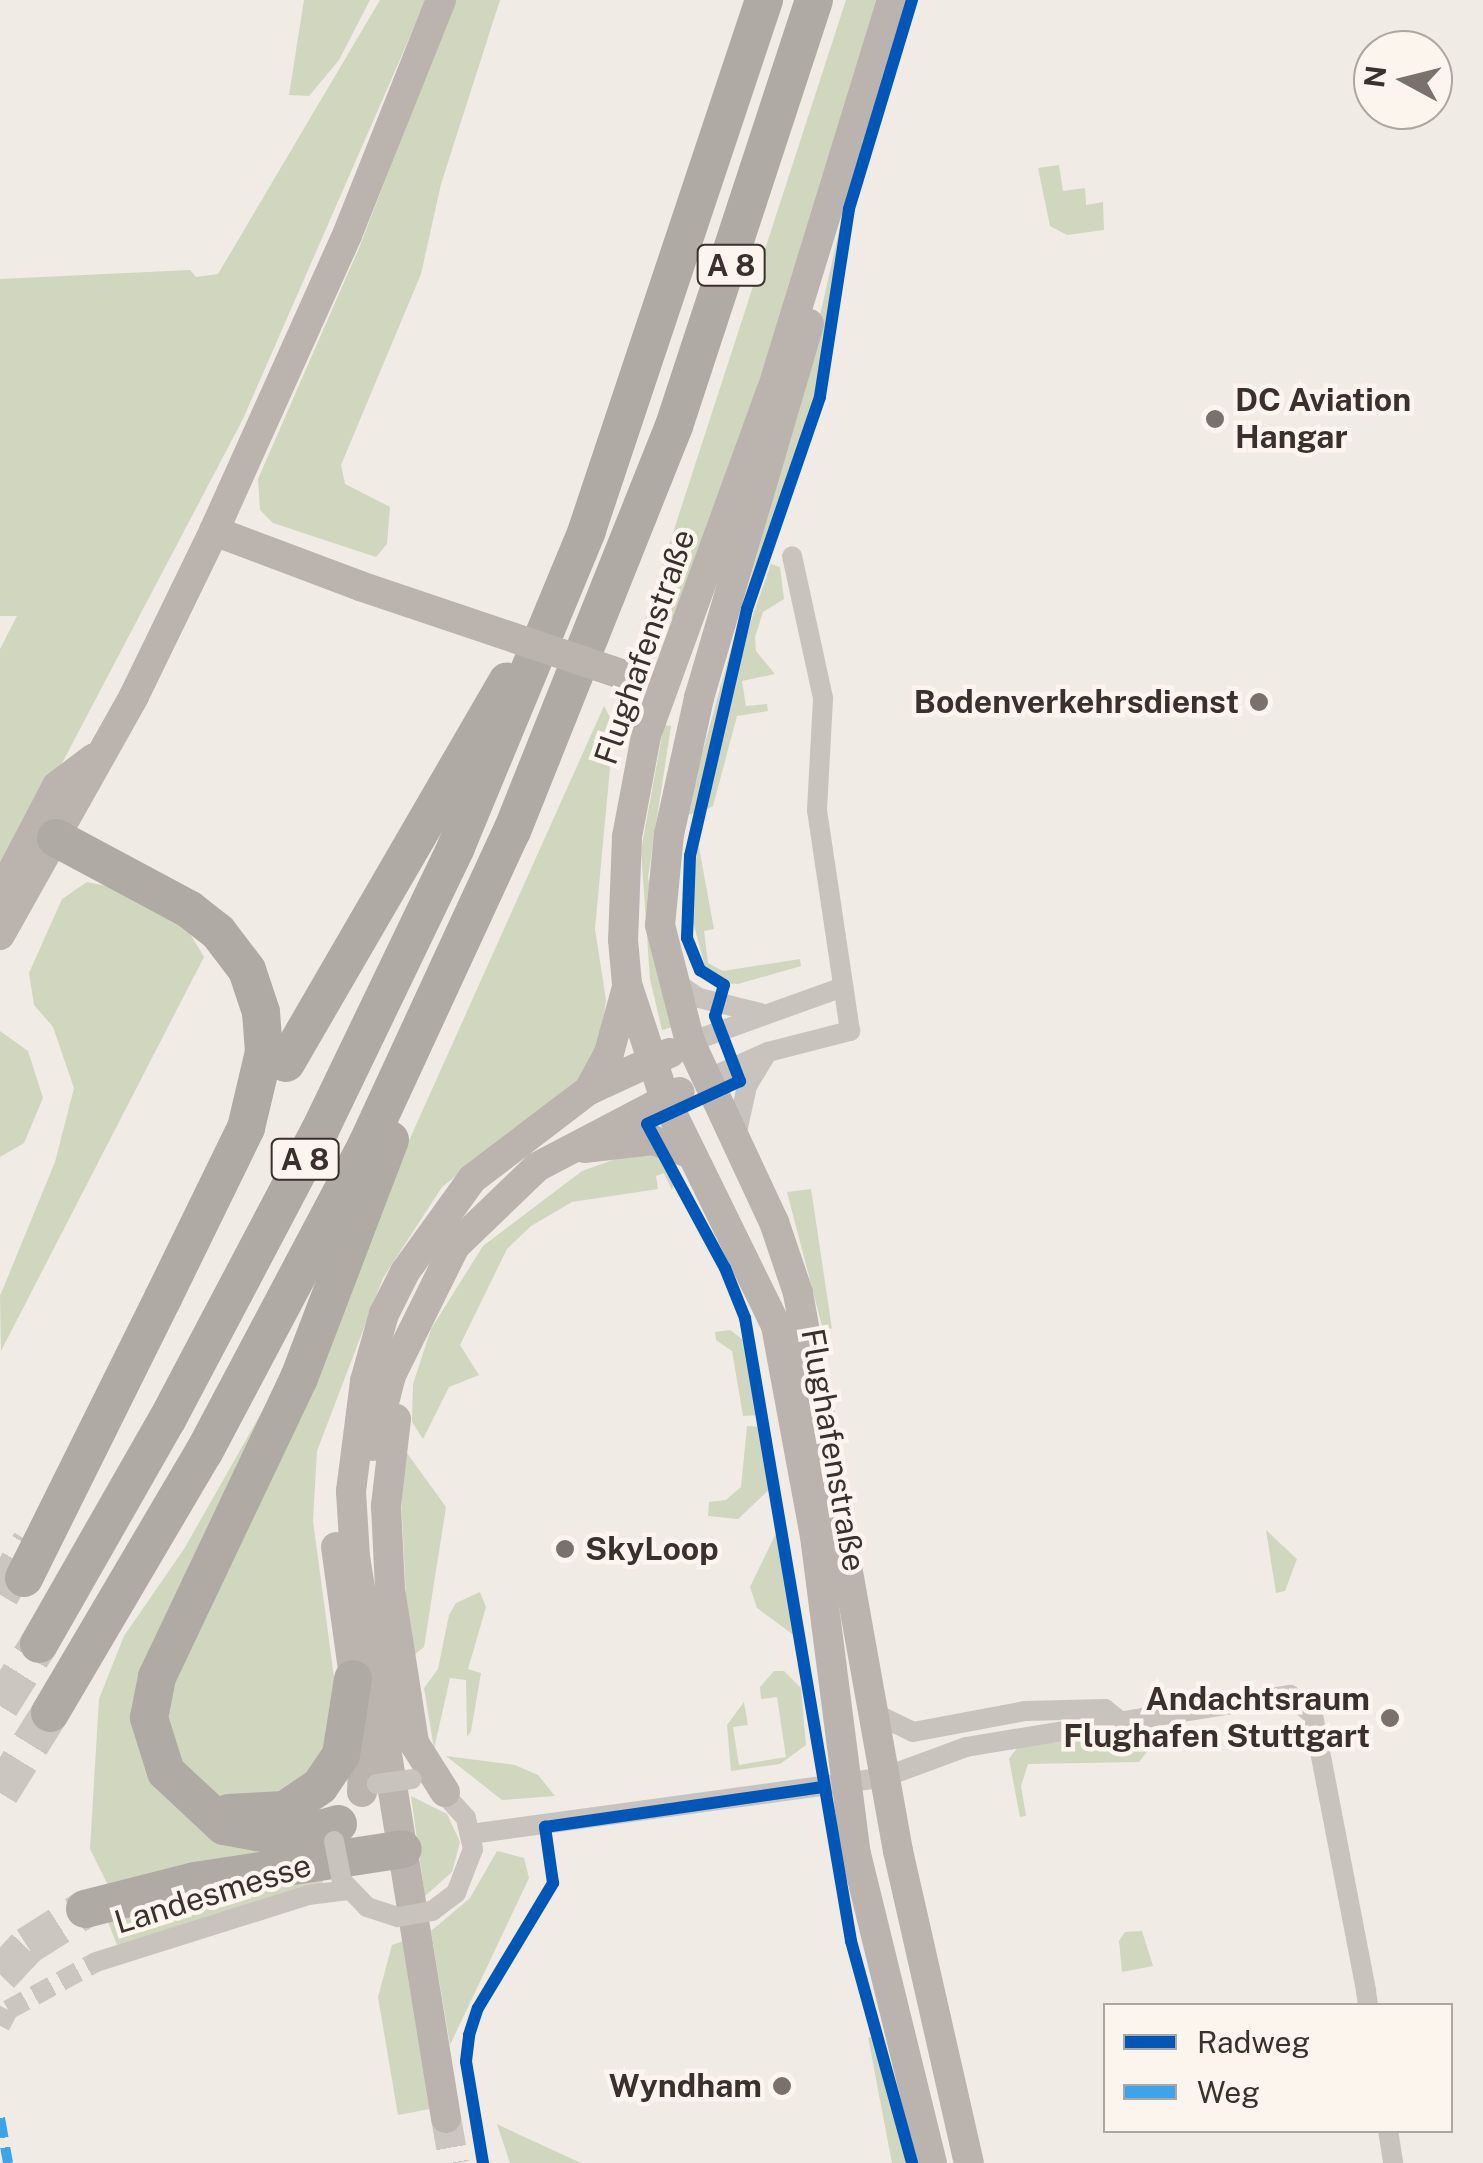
<!DOCTYPE html>
<html>
<head>
<meta charset="utf-8">
<style>
	body { margin:0 }
	#map { position:relative; width:1483px; height:2163px; overflow:hidden; background:#f0ebe5; font-family:"Public Sans",sans-serif }
	div>[style] { position:absolute }
	[style*='--x'] { left:calc(var(--x)*1px); top:calc(var(--y)*1px); width:calc(var(--w)*1px); rotate:calc(var(--a)*1deg) }
	.green>* { inset:0; background:#d1d6bf }
	.street-tunnel>* { height:20px; margin-top:-10px; transform-origin:0; background:repeating-linear-gradient(90deg,#ccc6c0 0 20px,transparent 0 30px) }
	.secondary-tunnel>* { height:30px; margin-top:-15px; transform-origin:0; background:repeating-linear-gradient(90deg,#ccc6c0 0 30px,transparent 0 45px) }
	.highway-tunnel>* { height:38px; margin-top:-19px; transform-origin:0; background:repeating-linear-gradient(90deg,#ccc6c0 0 38px,transparent 0 57px) }
	.street>* { height:20px; margin:-10px; padding:0 10px; transform-origin:10px; border-radius:10px; background:#c9c3be }
	.secondary>* { height:30px; margin:-15px; padding:0 15px; transform-origin:15px; border-radius:15px; background:#bab3ae }
	.highway>* { height:38px; margin:-19px; padding:0 19px; transform-origin:19px; border-radius:19px; background:#afaaa4 }
	.street-bridge>* { height:20px; margin:-10px; padding:0 10px; transform-origin:10px; border-radius:10px; background:#c9c3be }
	.secondary-bridge>* { height:30px; margin:-15px; padding:0 15px; transform-origin:15px; border-radius:15px; background:#bab3ae }
	.highway-bridge>* { height:38px; margin:-19px; padding:0 19px; transform-origin:19px; border-radius:19px; background:#afaaa4 }
	.quiet>* { height:10px; margin-top:-5px; transform-origin:0; background:repeating-linear-gradient(90deg,#3fa3eb 0 20px,transparent 0 30px) }
	.cycleway>* { height:12px; margin:-6px; padding:0 6px; transform-origin:6px; border-radius:6px; background:#0057b8 }
	.dots>* { width:28px; height:28px; translate:-50% -50%; box-sizing:border-box; border:5px solid #fbf5ee; border-radius:50% }
	span { translate:-50% -50%; white-space:nowrap; text-align:center; line-height:1.15; -webkit-text-stroke:9px #fbf5ee; paint-order:stroke }
	.shield-label span { padding:2px 8px; background:#fbf5ee; border:2px solid; border-radius:8px; -webkit-text-stroke-width:0 }
	.shield-label { font-size:30px; color:#3b302b; font-weight:700 }
	.poi-label { font-size:32px; color:#3b302b; font-weight:700 }
	.left { translate:0 -50%; text-align:left }
	.right { translate:-100% -50%; text-align:right }
	.street-label { font-size:32px; color:#3b302b }
	.legend { position:absolute; left:1103px; top:2003px; width:350px; height:130px; box-sizing:border-box; background:#fbf5ee; border:2px solid #aea6a0; margin:0; padding:12px 18px; list-style:none; font-size:30px; color:#3b302b }
	.legend li { display:flex; align-items:center; gap:20px; height:50px }
	.legend b { width:50px; border:2px solid #aea6a0 }
	.north { position:absolute; left:1353px; top:30px; width:100px; height:100px; box-sizing:border-box; background:#fbf5ee; border:2px solid #aea6a0; border-radius:50%; rotate:277deg; font-size:28px; font-weight:700; line-height:40px; text-align:center; color:#3b302b }
	.north::after { content:''; display:block; margin:auto; width:35px; height:45px; background:#7a716c; clip-path:polygon(50% 0,100% 100%,50% 72%,0 100%) }
</style>
</head>
<body>
<div id="map">
	<div class="green">
		<div style="clip-path:polygon(304px 0,370px 0,339px 60px,309px 96px,289px 95px)"></div>
		<div style="clip-path:polygon(380px 0,426px 0,243px 419px,0 881px,0 649px,17px 616px,0 616px,0 279px,190px 270px,196px 277px,218px 274px)"></div>
		<div style="clip-path:polygon(455px 0,500px 0,441px 184px,421px 274px,341px 465px,345px 484px,390px 507px,387px 544px,376px 557px,273px 523px,260px 510px,258px 479px,359px 248px)"></div>
		<div style="clip-path:polygon(846px 0,883px 0,682px 618px,645px 619px)"></div>
		<div style="clip-path:polygon(1059px 165px,1063px 191px,1085px 188px,1086px 205px,1103px 202px,1104px 230px,1067px 235px,1050px 226px,1038px 168px)"></div>
		<div style="clip-path:polygon(842px 218px,819px 386px,749px 589px,694px 813px,685px 816px,806px 377px)"></div>
		<div style="clip-path:polygon(771px 564px,780px 567px,784px 599px,763px 612px,755px 637px,756px 651px,775px 674px,742px 681px,746px 706px,767px 704px,768px 711px,737px 716px,713px 806px,704px 811px,743px 644px)"></div>
		<div style="clip-path:polygon(604px 706px,614px 725px,595px 929px,606px 1000px,601px 1039px,587px 1072px,442px 1187px,383px 1278px,317px 1451px,313px 1521px,339px 1714px,318px 1776px,241px 1807px,184px 1779px,163px 1715px,172px 1669px)"></div>
		<div style="clip-path:polygon(664px 725px,671px 726px,648px 877px,673px 1027px,662px 1030px,650px 979px,641px 850px)"></div>
		<div style="clip-path:polygon(698px 842px,714px 929px,704px 931px,708px 963px,723px 971px,800px 959px,801px 966px,738px 984px,722px 983px,705px 967px,690px 910px)"></div>
		<div style="clip-path:polygon(87px 882px,125px 890px,186px 927px,204px 957px,1px 1351px,0 1296px,55px 1162px,74px 1088px,53px 1027px,34px 1005px,29px 973px,62px 899px)"></div>
		<div style="clip-path:polygon(0 1031px,28px 1051px,43px 1098px,24px 1143px,0 1157px)"></div>
		<div style="clip-path:polygon(656px 1154px,674px 1183px,672px 1190px,664px 1173px,656px 1176px,658px 1189px,572px 1202px,531px 1226px,507px 1249px,460px 1345px,479px 1375px,449px 1387px,423px 1439px,412px 1422px,413px 1384px,431px 1329px,483px 1246px,582px 1171px,621px 1157px)"></div>
		<div style="clip-path:polygon(811px 1189px,832px 1329px,822px 1326px,787px 1192px)"></div>
		<div style="clip-path:polygon(730px 1330px,746px 1342px,761px 1415px,743px 1416px,732px 1351px,716px 1340px,715px 1332px)"></div>
		<div style="clip-path:polygon(276px 1387px,136px 1734px,284px 1851px,108px 1885px,90px 1849px,99px 1699px,124px 1636px,184px 1549px)"></div>
		<div style="clip-path:polygon(747px 1426px,763px 1427px,773px 1486px,738px 1519px,708px 1516px,709px 1502px,726px 1500px,741px 1487px)"></div>
		<div style="clip-path:polygon(399px 1453px,407px 1453px,446px 1507px,424px 1647px,409px 1659px)"></div>
		<div style="clip-path:polygon(779px 1527px,795px 1636px,757px 1608px,750px 1587px)"></div>
		<div style="clip-path:polygon(1266px 1530px,1297px 1559px,1285px 1591px,1276px 1593px)"></div>
		<div style="clip-path:polygon(480px 1592px,486px 1607px,468px 1669px,481px 1673px,471px 1731px,467px 1737px,466px 1680px,450px 1678px,434px 1749px,424px 1688px,438px 1669px,449px 1615px,456px 1603px)"></div>
		<div style="clip-path:polygon(774px 1671px,784px 1671px,801px 1688px,806px 1745px,780px 1764px,731px 1771px,727px 1725px,744px 1702px,748px 1725px,733px 1727px,739px 1765px,786px 1757px,777px 1697px,761px 1699px,760px 1687px)"></div>
		<div style="clip-path:polygon(1150px 1729px,1150px 1748px,1139px 1762px,1028px 1764px,1021px 1786px,1026px 1816px,1020px 1817px,1009px 1759px,1017px 1748px)"></div>
		<div style="clip-path:polygon(446px 1756px,515px 1765px,538px 1775px,555px 1796px,502px 1800px)"></div>
		<div style="clip-path:polygon(411px 1796px,447px 1814px,460px 1842px,452px 1872px,425px 1896px)"></div>
		<div style="clip-path:polygon(497px 1851px,524px 1858px,529px 1878px,450px 2045px,431px 1931px,470px 1898px)"></div>
		<div style="clip-path:polygon(322px 1877px,323px 1883px,117px 1945px,106px 1917px,149px 1904px)"></div>
		<div style="clip-path:polygon(1142px 1931px,1153px 1966px,1122px 1972px,1119px 1941px,1125px 1932px)"></div>
		<div style="clip-path:polygon(403px 1941px,430px 2109px,398px 2115px,378px 1997px,392px 1945px)"></div>
		<div style="clip-path:polygon(868px 2037px,878px 2038px,909px 2163px,892px 2163px)"></div>
		<div style="clip-path:polygon(497px 2124px,520px 2135px,581px 2163px,510px 2163px)"></div>
	</div>
	<div class="street-tunnel">
		<div style="--x:0;--y:2026;--w:18;--a:-63"></div>
		<div style="--x:8;--y:2010;--w:100;--a:-28.6"></div>
	</div>
	<div class="secondary-tunnel">
		<div style="--x:446;--y:2118;--w:46;--a:79.9"></div>
	</div>
	<div class="highway-tunnel">
		<div style="--x:0;--y:1595;--w:61;--a:-59.7"></div>
		<div style="--x:0;--y:1706;--w:73;--a:-57.8"></div>
		<div style="--x:0;--y:1793;--w:94;--a:-58"></div>
		<div style="--x:0;--y:1975;--w:40;--a:-47"></div>
		<div style="--x:27;--y:1946;--w:69;--a:-32.5"></div>
	</div>
	<div class="street">
		<div style="--x:672;--y:980;--w:32;--a:34"></div>
		<div style="--x:699;--y:998;--w:63;--a:13.8"></div>
		<div style="--x:690;--y:1042;--w:163;--a:-19.8"></div>
		<div style="--x:705;--y:1080;--w:69;--a:-24"></div>
		<div style="--x:768;--y:1052;--w:85;--a:-14.4"></div>
		<div style="--x:850;--y:1031;--w:223;--a:-98.5"></div>
		<div style="--x:817;--y:810;--w:112;--a:-86.9"></div>
		<div style="--x:823;--y:698;--w:145;--a:-102.3"></div>
		<div style="--x:735;--y:1141;--w:56;--a:-77.7"></div>
		<div style="--x:747;--y:1086;--w:37;--a:-59"></div>
		<div style="--x:874;--y:1713;--w:43;--a:26"></div>
		<div style="--x:913;--y:1732;--w:114;--a:-10.6"></div>
		<div style="--x:1025;--y:1711;--w:80;--a:-1.4"></div>
		<div style="--x:1105;--y:1709;--w:19;--a:39"></div>
		<div style="--x:1313;--y:1715;--w:281;--a:79.1"></div>
		<div style="--x:471;--y:1834;--w:418;--a:-7.8"></div>
		<div style="--x:885;--y:1777;--w:86;--a:-20.3"></div>
		<div style="--x:966;--y:1747;--w:180;--a:-9.3"></div>
		<div style="--x:343;--y:1882;--w:35;--a:46"></div>
		<div style="--x:367;--y:1907;--w:33;--a:18"></div>
		<div style="--x:432;--y:1911;--w:30;--a:-37"></div>
		<div style="--x:456;--y:1893;--w:47;--a:-68.9"></div>
		<div style="--x:473;--y:1849;--w:32;--a:-103"></div>
		<div style="--x:466;--y:1818;--w:42;--a:-132.1"></div>
		<div style="--x:96;--y:1962;--w:222;--a:-17.5"></div>
		<div style="--x:308;--y:1895;--w:40;--a:-7.1"></div>
		<div style="--x:1388;--y:2130;--w:33;--a:81"></div>
	</div>
	<div class="secondary">
		<div style="--x:892;--y:0;--w:407;--a:107.1"></div>
		<div style="--x:772;--y:389;--w:369;--a:110"></div>
		<div style="--x:646;--y:736;--w:103;--a:100.7"></div>
		<div style="--x:627;--y:837;--w:103;--a:92.2"></div>
		<div style="--x:623;--y:940;--w:44;--a:84.8"></div>
		<div style="--x:627;--y:984;--w:121;--a:71.7"></div>
		<div style="--x:665;--y:1099;--w:253;--a:63.9"></div>
		<div style="--x:776;--y:1326;--w:214;--a:79.5"></div>
		<div style="--x:815;--y:1536;--w:321;--a:82.7"></div>
		<div style="--x:856;--y:1854;--w:318;--a:76.2"></div>
		<div style="--x:809;--y:324;--w:390;--a:106.4"></div>
		<div style="--x:699;--y:698;--w:139;--a:102.4"></div>
		<div style="--x:669;--y:834;--w:91;--a:95.6"></div>
		<div style="--x:660;--y:925;--w:121;--a:75.6"></div>
		<div style="--x:690;--y:1042;--w:199;--a:65"></div>
		<div style="--x:774;--y:1222;--w:75;--a:71.3"></div>
		<div style="--x:798;--y:1293;--w:567;--a:79.84"></div>
		<div style="--x:898;--y:1851;--w:320;--a:77.2"></div>
		<div style="--x:214;--y:531;--w:156;--a:20.6"></div>
		<div style="--x:0;--y:895;--w:123;--a:-62.4"></div>
		<div style="--x:57;--y:786;--w:46;--a:-37.1"></div>
		<div style="--x:0;--y:935;--w:274;--a:-60.7"></div>
		<div style="--x:134;--y:696;--w:183;--a:-64.1"></div>
		<div style="--x:214;--y:531;--w:325;--a:-65.8"></div>
		<div style="--x:347;--y:235;--w:253;--a:-68.2"></div>
		<div style="--x:589;--y:1090;--w:42;--a:-61.6"></div>
		<div style="--x:609;--y:1053;--w:68;--a:-74.7"></div>
		<div style="--x:584;--y:1148;--w:69;--a:-6.6"></div>
		<div style="--x:653;--y:1140;--w:38;--a:20"></div>
		<div style="--x:396;--y:1419;--w:88;--a:96.6"></div>
		<div style="--x:386;--y:1506;--w:83;--a:87.2"></div>
		<div style="--x:390;--y:1589;--w:156;--a:81.1"></div>
		<div style="--x:414;--y:1743;--w:58;--a:57.7"></div>
		<div style="--x:373;--y:1446;--w:73;--a:-75.8"></div>
		<div style="--x:391;--y:1375;--w:144;--a:-63.6"></div>
		<div style="--x:455;--y:1246;--w:114;--a:-43.9"></div>
		<div style="--x:537;--y:1167;--w:161;--a:-27.7"></div>
		<div style="--x:336;--y:1547;--w:204;--a:82.1"></div>
		<div style="--x:364;--y:1749;--w:43;--a:92.7"></div>
		<div style="--x:446;--y:2118;--w:568;--a:-99.21"></div>
		<div style="--x:355;--y:1557;--w:66;--a:-93.5"></div>
		<div style="--x:351;--y:1491;--w:111;--a:-82.7"></div>
		<div style="--x:365;--y:1381;--w:70;--a:-74.2"></div>
		<div style="--x:384;--y:1314;--w:47;--a:-63.4"></div>
		<div style="--x:405;--y:1272;--w:115;--a:-54.2"></div>
		<div style="--x:472;--y:1179;--w:147;--a:-37.3"></div>
		<div style="--x:589;--y:1090;--w:89;--a:-24.6"></div>
	</div>
	<div class="highway">
		<div style="--x:56;--y:838;--w:152;--a:28.2"></div>
		<div style="--x:286;--y:1063;--w:441;--a:-59.9"></div>
		<div style="--x:24;--y:1578;--w:313;--a:-63.6"></div>
		<div style="--x:39;--y:1644;--w:258;--a:-60.3"></div>
		<div style="--x:167;--y:1420;--w:328;--a:-62.2"></div>
		<div style="--x:320;--y:1130;--w:314;--a:-64.3"></div>
		<div style="--x:456;--y:847;--w:343;--a:-67.5"></div>
		<div style="--x:587;--y:530;--w:559;--a:-71.53"></div>
		<div style="--x:50;--y:1713;--w:303;--a:-59.5"></div>
		<div style="--x:204;--y:1452;--w:351;--a:-62.1"></div>
		<div style="--x:368;--y:1142;--w:343;--a:-65.2"></div>
		<div style="--x:512;--y:831;--w:436;--a:-68.2"></div>
		<div style="--x:674;--y:426;--w:448;--a:-71.8"></div>
		<div style="--x:229;--y:1813;--w:56;--a:-3.1"></div>
		<div style="--x:285;--y:1810;--w:42;--a:-34.4"></div>
		<div style="--x:320;--y:1786;--w:37;--a:-56"></div>
		<div style="--x:341;--y:1755;--w:77;--a:-81"></div>
		<div style="--x:338;--y:1824;--w:50;--a:163.7"></div>
		<div style="--x:290;--y:1838;--w:67;--a:-169.7"></div>
		<div style="--x:224;--y:1826;--w:79;--a:-137"></div>
		<div style="--x:166;--y:1772;--w:57;--a:-107.5"></div>
		<div style="--x:149;--y:1718;--w:42;--a:-79"></div>
		<div style="--x:157;--y:1677;--w:331;--a:-64.6"></div>
		<div style="--x:299;--y:1378;--w:255;--a:-69.1"></div>
		<div style="--x:85;--y:1909;--w:114;--a:-14.3"></div>
		<div style="--x:195;--y:1881;--w:210;--a:-8.7"></div>
	</div>
	<div class="street-bridge">
		<div style="--x:1144;--y:1718;--w:148;--a:-9"></div>
		<div style="--x:1290;--y:1695;--w:30;--a:41"></div>
		<div style="--x:377;--y:1784;--w:35;--a:-8"></div>
		<div style="--x:334;--y:1841;--w:38;--a:79"></div>
		<div style="--x:398;--y:1917;--w:35;--a:-10"></div>
		<div style="--x:1366;--y:1991;--w:15;--a:82"></div>
	</div>
	<div class="secondary-bridge">
		<div style="--x:360;--y:586;--w:289;--a:18.6"></div>
	</div>
	<div class="highway-bridge">
		<div style="--x:163;--y:1298;--w:189;--a:-64"></div>
		<div style="--x:246;--y:1128;--w:78;--a:-76.7"></div>
		<div style="--x:264;--y:1052;--w:40;--a:-94.3"></div>
		<div style="--x:261;--y:1012;--w:44;--a:-108.4"></div>
		<div style="--x:247;--y:970;--w:48;--a:-127.3"></div>
		<div style="--x:218;--y:932;--w:36;--a:-142"></div>
	</div>
	<div class="quiet">
		<div style="--x:0;--y:2118;--w:46;--a:79.9"></div>
	</div>
	<div class="cycleway">
		<div style="--x:912;--y:0;--w:218;--a:106.8"></div>
		<div style="--x:849;--y:209;--w:190;--a:98.8"></div>
		<div style="--x:820;--y:397;--w:224;--a:109"></div>
		<div style="--x:747;--y:609;--w:253;--a:103"></div>
		<div style="--x:690;--y:856;--w:82;--a:92.1"></div>
		<div style="--x:687;--y:938;--w:35;--a:68"></div>
		<div style="--x:700;--y:970;--w:28;--a:32"></div>
		<div style="--x:724;--y:985;--w:32;--a:106"></div>
		<div style="--x:715;--y:1016;--w:70;--a:69"></div>
		<div style="--x:740;--y:1081;--w:102;--a:155.2"></div>
		<div style="--x:647;--y:1124;--w:164;--a:61.6"></div>
		<div style="--x:725;--y:1268;--w:54;--a:68.2"></div>
		<div style="--x:745;--y:1318;--w:632;--a:80.34"></div>
		<div style="--x:851;--y:1941;--w:230;--a:74.6"></div>
		<div style="--x:483;--y:2163;--w:103;--a:-99.5"></div>
		<div style="--x:466;--y:2061;--w:26;--a:-83"></div>
		<div style="--x:469;--y:2035;--w:28;--a:-72"></div>
		<div style="--x:478;--y:2008;--w:146;--a:-59"></div>
		<div style="--x:553;--y:1883;--w:57;--a:-98.1"></div>
		<div style="--x:545;--y:1827;--w:279;--a:-8.2"></div>
	</div>
	<div class="dots">
		<div style="left:1215px;top:419px;background:#7a716c"></div>
		<div style="left:1259px;top:702px;background:#7a716c"></div>
		<div style="left:565px;top:1549px;background:#7a716c"></div>
		<div style="left:1390px;top:1718px;background:#7a716c"></div>
		<div style="left:782px;top:2086px;background:#7a716c"></div>
	</div>
	<div class="shield-label">
		<span style="left:731px;top:265px">A 8</span>
		<span style="left:305px;top:1159px">A 8</span>
	</div>
	<div class="poi-label">
		<span class="left" style="left:1235px;top:419px">DC Aviation<br>Hangar</span>
		<span class="right" style="left:1239px;top:702px">Bodenverkehrsdienst</span>
		<span class="left" style="left:585px;top:1549px">SkyLoop</span>
		<span class="right" style="left:1370px;top:1718px">Andachtsraum<br>Flughafen Stuttgart</span>
		<span class="right" style="left:762px;top:2086px">Wyndham</span>
	</div>
	<div class="street-label">
		<span style="left:645px;top:647px;rotate:-71deg">Flughafenstraße</span>
		<span style="left:833px;top:1450px;rotate:80deg">Flughafenstraße</span>
		<span style="left:213px;top:1894px;rotate:-17deg">Landesmesse</span>
	</div>
	<ul class="legend">
	<li><b style="height:12px;background:#0057b8"></b>Radweg</li>
	<li><b style="height:12px;background:#3fa3eb"></b>Weg</li>
	</ul>
	<div class="north">N</div>
</div>
</body>
</html>
